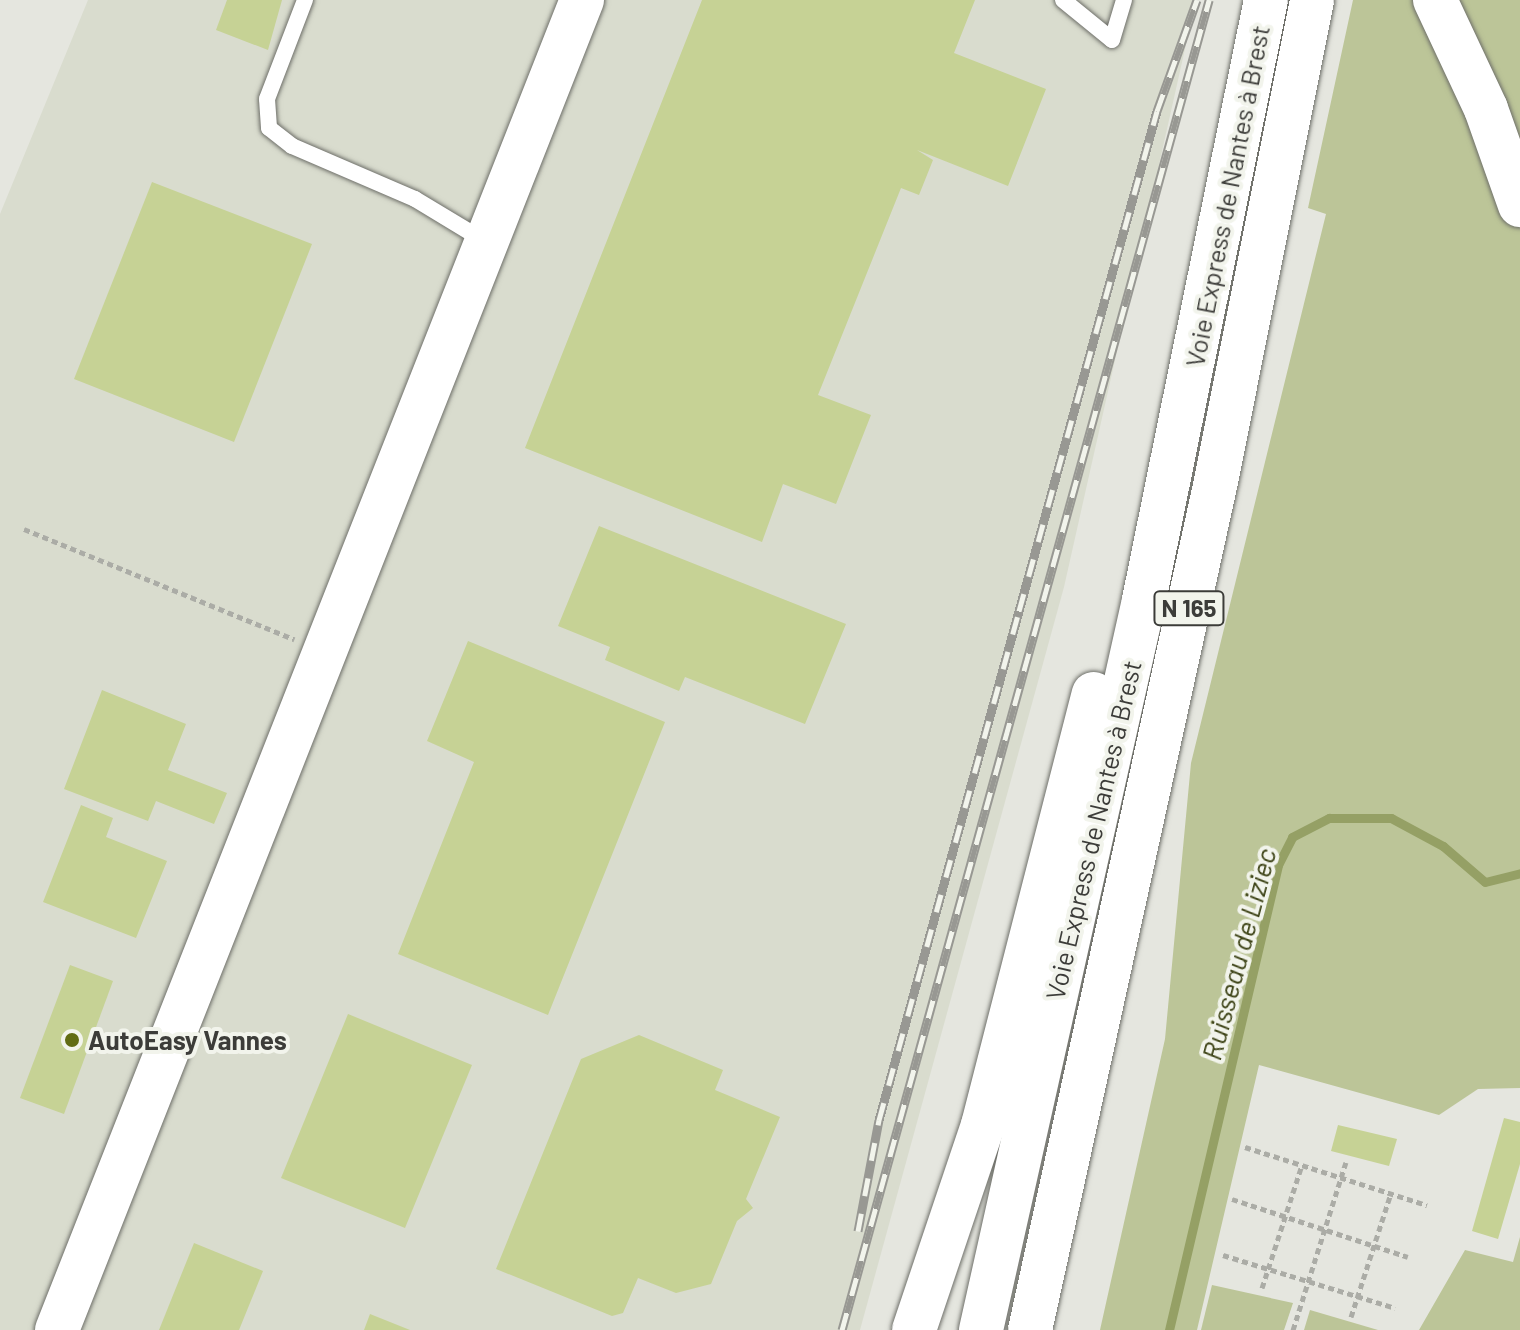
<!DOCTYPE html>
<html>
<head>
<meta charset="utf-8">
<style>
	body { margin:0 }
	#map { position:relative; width:1520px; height:1330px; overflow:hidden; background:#e5e6df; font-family:Barlow,sans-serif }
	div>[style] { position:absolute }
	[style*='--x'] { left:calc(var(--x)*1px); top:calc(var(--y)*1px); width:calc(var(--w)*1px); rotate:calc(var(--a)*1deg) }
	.built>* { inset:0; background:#d9dcce }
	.green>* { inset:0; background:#bcc598 }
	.stream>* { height:9px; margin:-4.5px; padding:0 4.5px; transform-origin:4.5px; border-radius:4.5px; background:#95a065 }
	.building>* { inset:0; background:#c6d295 }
	.path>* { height:5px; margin-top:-2.5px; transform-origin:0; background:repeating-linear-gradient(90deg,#abaca6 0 6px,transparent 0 10px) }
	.roads { filter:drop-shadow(0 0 2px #6e6f69) drop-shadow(0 0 2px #6e6f69) }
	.lane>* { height:16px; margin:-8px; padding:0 8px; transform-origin:8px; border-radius:8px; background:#fff }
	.secondary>* { height:44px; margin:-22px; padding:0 22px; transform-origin:22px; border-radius:22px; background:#fff }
	.highway>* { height:44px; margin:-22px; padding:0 22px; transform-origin:22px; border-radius:22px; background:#fff }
	.rail>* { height:9px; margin-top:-4.5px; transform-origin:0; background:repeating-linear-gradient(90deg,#f2f4ec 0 18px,#989893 0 36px); box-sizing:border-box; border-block:2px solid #989893 }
	.dots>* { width:22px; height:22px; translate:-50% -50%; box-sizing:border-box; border:4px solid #f2f4ec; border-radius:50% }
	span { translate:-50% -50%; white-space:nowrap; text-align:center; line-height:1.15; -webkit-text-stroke:8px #f2f4ec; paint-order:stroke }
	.shield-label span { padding:2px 6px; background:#f2f4ec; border:2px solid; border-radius:6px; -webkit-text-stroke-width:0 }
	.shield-label { font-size:24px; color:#3c3c39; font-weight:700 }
	.street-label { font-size:26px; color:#3c3c39 }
	.poi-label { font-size:26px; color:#3c3c39; font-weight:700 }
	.left { translate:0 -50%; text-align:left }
	.water-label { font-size:28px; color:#3c4215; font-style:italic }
</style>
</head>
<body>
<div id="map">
	<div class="built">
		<div style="clip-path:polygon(88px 0,1196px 0,1064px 587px,860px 1330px,0 1330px,0 214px)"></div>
	</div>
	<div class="green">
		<div style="clip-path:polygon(1353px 0,1520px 0,1520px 1088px,1478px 1089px,1439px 1115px,1259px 1065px,1197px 1330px,1100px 1330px,1165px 1039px,1191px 763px,1326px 214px,1308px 208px)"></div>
		<div style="clip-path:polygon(1520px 1237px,1520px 1330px,1419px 1330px,1465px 1250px,1513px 1262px)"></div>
		<div style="clip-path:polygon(1212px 1285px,1293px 1303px,1284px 1330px,1201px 1330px)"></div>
		<div style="clip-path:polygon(1310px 1310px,1378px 1330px,1304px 1330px)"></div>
	</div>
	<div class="stream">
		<div style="--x:1169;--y:1330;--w:478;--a:-76.8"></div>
		<div style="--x:1278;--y:865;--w:31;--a:-63"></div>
		<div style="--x:1292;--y:837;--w:42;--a:-27.2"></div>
		<div style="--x:1329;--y:818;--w:62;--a:0"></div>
		<div style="--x:1391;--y:818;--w:59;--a:28.3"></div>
		<div style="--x:1443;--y:846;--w:55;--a:40.6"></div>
		<div style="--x:1485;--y:882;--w:36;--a:-14"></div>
	</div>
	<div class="building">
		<div style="clip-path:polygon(227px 0,282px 0,268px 50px,216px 30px)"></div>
		<div style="clip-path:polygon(702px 0,975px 0,954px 53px,1046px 89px,1008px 186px,917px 150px,933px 160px,919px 195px,901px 188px,818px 395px,871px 415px,836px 504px,783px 484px,762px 542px,525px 448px)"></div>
		<div style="clip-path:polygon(152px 182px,312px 244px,234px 442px,74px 379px)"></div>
		<div style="clip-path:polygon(599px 526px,846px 624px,805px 724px,685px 677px,679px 691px,605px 660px,610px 647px,558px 626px)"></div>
		<div style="clip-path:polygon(468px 641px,665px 722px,548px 1015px,398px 954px,474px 762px,427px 741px)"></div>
		<div style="clip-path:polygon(102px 690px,186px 724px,168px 770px,227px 793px,214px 824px,156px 801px,148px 821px,64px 789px)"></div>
		<div style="clip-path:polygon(81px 805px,113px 818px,106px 837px,167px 861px,136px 938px,43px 902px)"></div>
		<div style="clip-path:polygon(70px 965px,113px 981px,64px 1114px,20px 1098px)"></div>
		<div style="clip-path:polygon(348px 1014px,472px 1065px,405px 1228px,281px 1178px)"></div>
		<div style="clip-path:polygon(639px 1035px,723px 1070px,715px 1090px,780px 1117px,746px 1199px,753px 1208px,737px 1221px,711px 1284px,676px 1293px,638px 1278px,623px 1313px,612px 1316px,496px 1269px,581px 1059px)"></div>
		<div style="clip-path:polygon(1504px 1118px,1520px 1122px,1520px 1164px,1498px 1239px,1472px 1231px)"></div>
		<div style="clip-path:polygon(1338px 1125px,1397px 1139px,1389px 1166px,1331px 1151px)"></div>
		<div style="clip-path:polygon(194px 1243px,263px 1271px,239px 1330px,159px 1330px)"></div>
		<div style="clip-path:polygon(370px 1314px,410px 1330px,364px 1330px)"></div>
	</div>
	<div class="path">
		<div style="--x:24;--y:529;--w:292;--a:22.2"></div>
		<div style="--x:1245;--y:1147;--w:191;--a:17.7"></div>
		<div style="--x:1232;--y:1199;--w:185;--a:18.2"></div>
		<div style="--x:1223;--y:1255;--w:180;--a:17.1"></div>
		<div style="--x:1262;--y:1288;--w:129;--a:-72"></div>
		<div style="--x:1351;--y:1317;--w:130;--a:-72.1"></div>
		<div style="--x:1293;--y:1330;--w:176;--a:-72.5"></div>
	</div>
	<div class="roads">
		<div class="lane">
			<div style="--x:305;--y:0;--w:106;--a:111"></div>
			<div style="--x:267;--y:99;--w:29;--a:86"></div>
			<div style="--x:269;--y:128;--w:29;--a:38"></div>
			<div style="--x:292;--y:146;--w:134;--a:23.3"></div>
			<div style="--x:415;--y:199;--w:79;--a:31.1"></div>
			<div style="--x:1063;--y:0;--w:63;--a:39.2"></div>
			<div style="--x:1112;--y:40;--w:42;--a:-73.3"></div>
		</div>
		<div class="secondary">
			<div style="--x:1435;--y:0;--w:120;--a:64.9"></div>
			<div style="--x:1486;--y:109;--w:102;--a:70.5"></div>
			<div style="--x:57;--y:1330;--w:1430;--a:-68.46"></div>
		</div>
		<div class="highway">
			<div style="--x:914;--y:1330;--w:216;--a:-71.4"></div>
			<div style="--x:983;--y:1125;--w:445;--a:-75.6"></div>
			<div style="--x:981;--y:1330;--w:748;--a:-77.41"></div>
			<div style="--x:1144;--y:600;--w:612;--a:-78.51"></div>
			<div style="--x:1030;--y:1330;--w:869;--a:-77.64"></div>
			<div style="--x:1216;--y:481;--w:490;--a:-78.7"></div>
		</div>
	</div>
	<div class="rail">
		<div style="--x:858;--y:1231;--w:113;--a:-79.3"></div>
		<div style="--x:879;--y:1120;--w:528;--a:-74.62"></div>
		<div style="--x:1019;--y:611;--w:519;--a:-74.57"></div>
		<div style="--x:1157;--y:111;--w:118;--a:-70.2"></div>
		<div style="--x:842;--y:1330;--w:1380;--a:-74.57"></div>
	</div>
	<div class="dots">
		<div style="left:72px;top:1040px;background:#616c14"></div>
	</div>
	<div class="shield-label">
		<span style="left:1189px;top:608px">N 165</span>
	</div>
	<div class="street-label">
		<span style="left:1227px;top:196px;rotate:-79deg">Voie Express de Nantes à Brest</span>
		<span style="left:1093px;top:830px;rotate:-77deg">Voie Express de Nantes à Brest</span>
	</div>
	<div class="poi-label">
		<span class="left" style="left:88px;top:1040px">AutoEasy Vannes</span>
	</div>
	<div class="water-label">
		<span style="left:1238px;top:954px;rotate:-75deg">Ruisseau de Liziec</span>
	</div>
</div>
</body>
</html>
